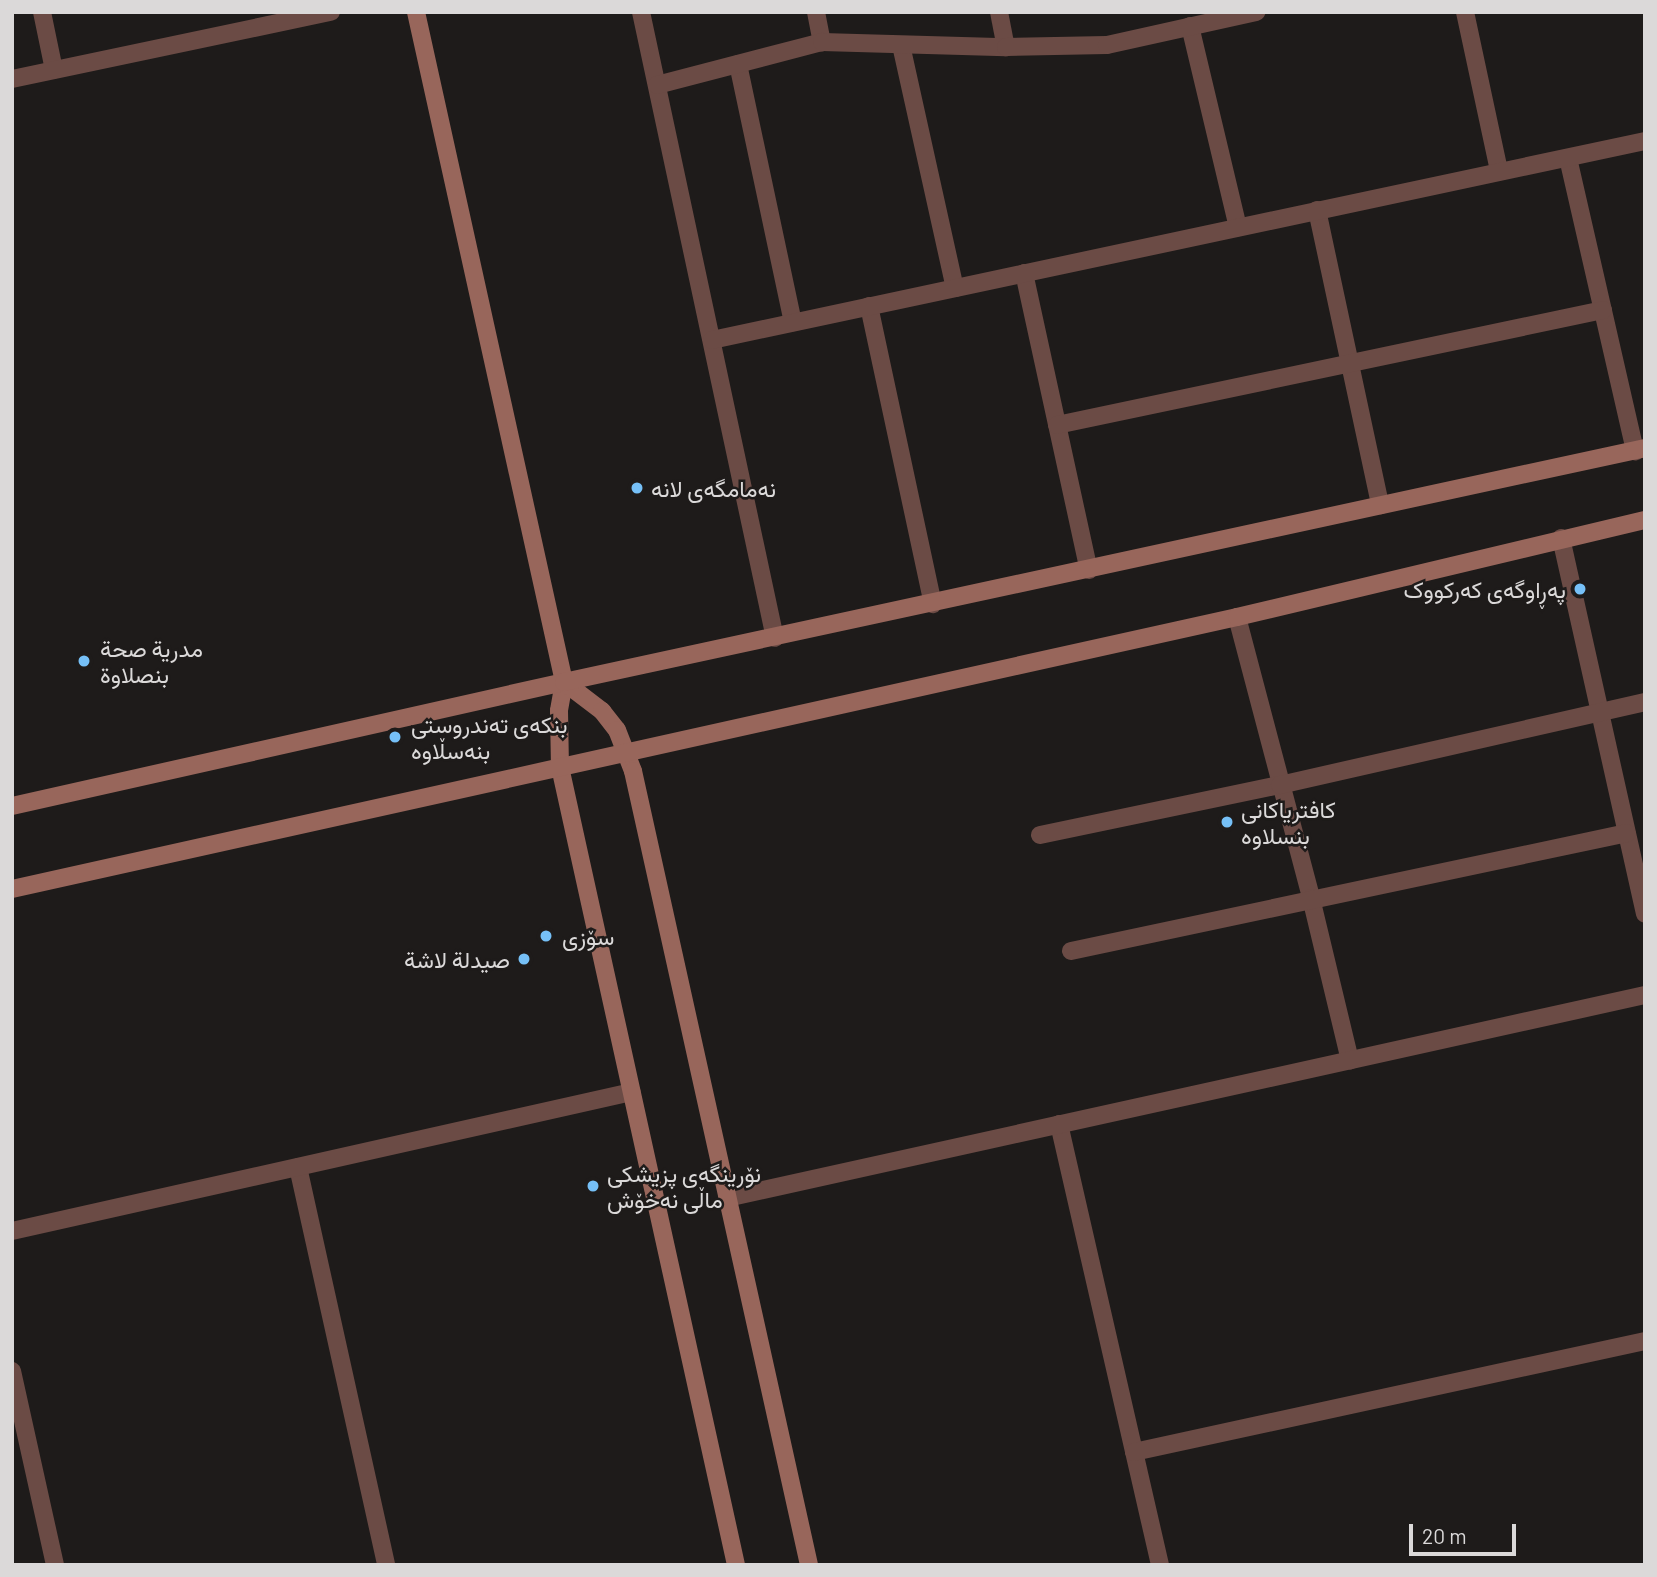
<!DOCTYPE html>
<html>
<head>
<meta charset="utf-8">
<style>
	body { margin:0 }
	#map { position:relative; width:1657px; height:1577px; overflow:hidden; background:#1e1b1a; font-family:Barlow,Vazirmatn,sans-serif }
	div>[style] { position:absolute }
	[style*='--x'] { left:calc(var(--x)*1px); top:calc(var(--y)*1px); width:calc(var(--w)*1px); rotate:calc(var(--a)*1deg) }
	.street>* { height:18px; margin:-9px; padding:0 9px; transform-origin:9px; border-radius:9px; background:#6b4b45 }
	.secondary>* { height:18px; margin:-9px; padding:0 9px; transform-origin:9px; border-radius:9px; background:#98665b }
	.dots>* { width:19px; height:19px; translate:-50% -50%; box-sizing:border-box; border:4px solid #1e1b1a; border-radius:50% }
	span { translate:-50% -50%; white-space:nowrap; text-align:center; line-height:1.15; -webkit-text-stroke:5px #1e1b1a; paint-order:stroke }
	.poi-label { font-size:23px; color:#dbd9d9 }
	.left { translate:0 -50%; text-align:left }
	.right { translate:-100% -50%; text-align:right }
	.frame { position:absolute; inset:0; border:14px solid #dbd9d9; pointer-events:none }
	.scale { position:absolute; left:1409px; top:1524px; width:107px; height:32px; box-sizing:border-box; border:4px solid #dbd9d9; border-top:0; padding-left:9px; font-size:21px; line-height:24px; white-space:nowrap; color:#dbd9d9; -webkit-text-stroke:5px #1e1b1a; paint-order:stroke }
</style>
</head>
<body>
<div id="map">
	<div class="street">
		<div style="--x:42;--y:12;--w:59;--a:78.3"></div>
		<div style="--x:641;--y:12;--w:640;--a:77.92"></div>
		<div style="--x:816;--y:12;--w:31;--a:79"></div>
		<div style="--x:999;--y:12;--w:36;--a:79"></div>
		<div style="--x:1465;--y:12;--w:163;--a:77.9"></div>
		<div style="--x:1190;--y:26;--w:207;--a:76.6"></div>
		<div style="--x:901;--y:45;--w:249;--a:77.5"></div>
		<div style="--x:738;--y:64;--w:264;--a:78"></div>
		<div style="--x:12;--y:79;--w:326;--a:-11.9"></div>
		<div style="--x:657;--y:85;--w:171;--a:-14.6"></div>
		<div style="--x:822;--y:42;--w:184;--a:1.6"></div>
		<div style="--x:1006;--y:47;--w:101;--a:-1.1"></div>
		<div style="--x:1107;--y:45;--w:153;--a:-12.5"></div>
		<div style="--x:1568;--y:158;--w:301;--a:77.1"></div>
		<div style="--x:1317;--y:210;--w:302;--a:77.9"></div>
		<div style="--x:1024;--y:273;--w:304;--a:77.7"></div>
		<div style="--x:869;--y:306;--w:305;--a:77.9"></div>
		<div style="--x:712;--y:340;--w:954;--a:-12.04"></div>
		<div style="--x:1057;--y:425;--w:558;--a:-11.89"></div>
		<div style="--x:1561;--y:538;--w:385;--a:77.4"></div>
		<div style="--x:1237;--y:617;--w:291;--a:75.2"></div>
		<div style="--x:1311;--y:898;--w:167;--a:76.5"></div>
		<div style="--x:1040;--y:835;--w:245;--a:-11.8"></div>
		<div style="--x:1280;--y:785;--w:374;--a:-12.8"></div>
		<div style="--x:1071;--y:951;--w:568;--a:-11.98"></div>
		<div style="--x:1059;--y:1124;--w:452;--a:77.1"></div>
		<div style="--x:298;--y:1167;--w:408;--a:77.5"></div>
		<div style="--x:727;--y:1198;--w:940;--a:-12.47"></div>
		<div style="--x:12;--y:1231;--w:635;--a:-12.64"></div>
		<div style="--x:12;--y:1371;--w:199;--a:77.5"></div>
		<div style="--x:1134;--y:1452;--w:523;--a:-12.26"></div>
	</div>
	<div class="secondary">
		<div style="--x:416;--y:12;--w:686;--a:77.54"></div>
		<div style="--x:564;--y:682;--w:29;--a:100"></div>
		<div style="--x:559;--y:711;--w:56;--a:89"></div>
		<div style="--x:560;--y:767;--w:817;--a:77.56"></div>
		<div style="--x:564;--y:682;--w:48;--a:37.3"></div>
		<div style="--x:602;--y:711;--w:24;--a:52"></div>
		<div style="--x:617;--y:730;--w:44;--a:68.7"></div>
		<div style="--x:633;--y:771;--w:813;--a:77.5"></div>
		<div style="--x:12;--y:806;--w:566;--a:-12.66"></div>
		<div style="--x:564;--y:682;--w:1106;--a:-12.21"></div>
		<div style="--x:12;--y:889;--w:1255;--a:-12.52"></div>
		<div style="--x:1237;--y:617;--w:419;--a:-13.4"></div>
	</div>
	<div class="dots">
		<div style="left:637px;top:488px;background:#76c0f7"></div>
		<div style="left:1580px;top:589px;background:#76c0f7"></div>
		<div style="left:84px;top:661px;background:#76c0f7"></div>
		<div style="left:395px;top:737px;background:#76c0f7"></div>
		<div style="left:1227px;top:822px;background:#76c0f7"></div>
		<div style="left:546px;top:936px;background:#76c0f7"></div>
		<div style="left:524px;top:959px;background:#76c0f7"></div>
		<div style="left:593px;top:1186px;background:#76c0f7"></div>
	</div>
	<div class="poi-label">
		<span class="left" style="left:651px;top:488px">نەمامگەی لانە</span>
		<span class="right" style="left:1566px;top:589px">پەڕاوگەی کەرکووک</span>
		<span class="left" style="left:100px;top:661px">مدرية صحة<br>بنصلاوة</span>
		<span class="left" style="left:411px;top:737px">بنكەی تەندروستی<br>بنەسڵاوە</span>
		<span class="left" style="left:1241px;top:822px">كافترياكانى<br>بنسلاوه</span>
		<span class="left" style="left:562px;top:936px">سۆزی</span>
		<span class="right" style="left:510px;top:959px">صيدلة لاشة</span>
		<span class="left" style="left:607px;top:1186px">نۆرینگەی پزیشکی<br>ماڵی نەخۆش</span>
	</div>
	<div class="frame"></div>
	<div class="scale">20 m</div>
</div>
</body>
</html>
